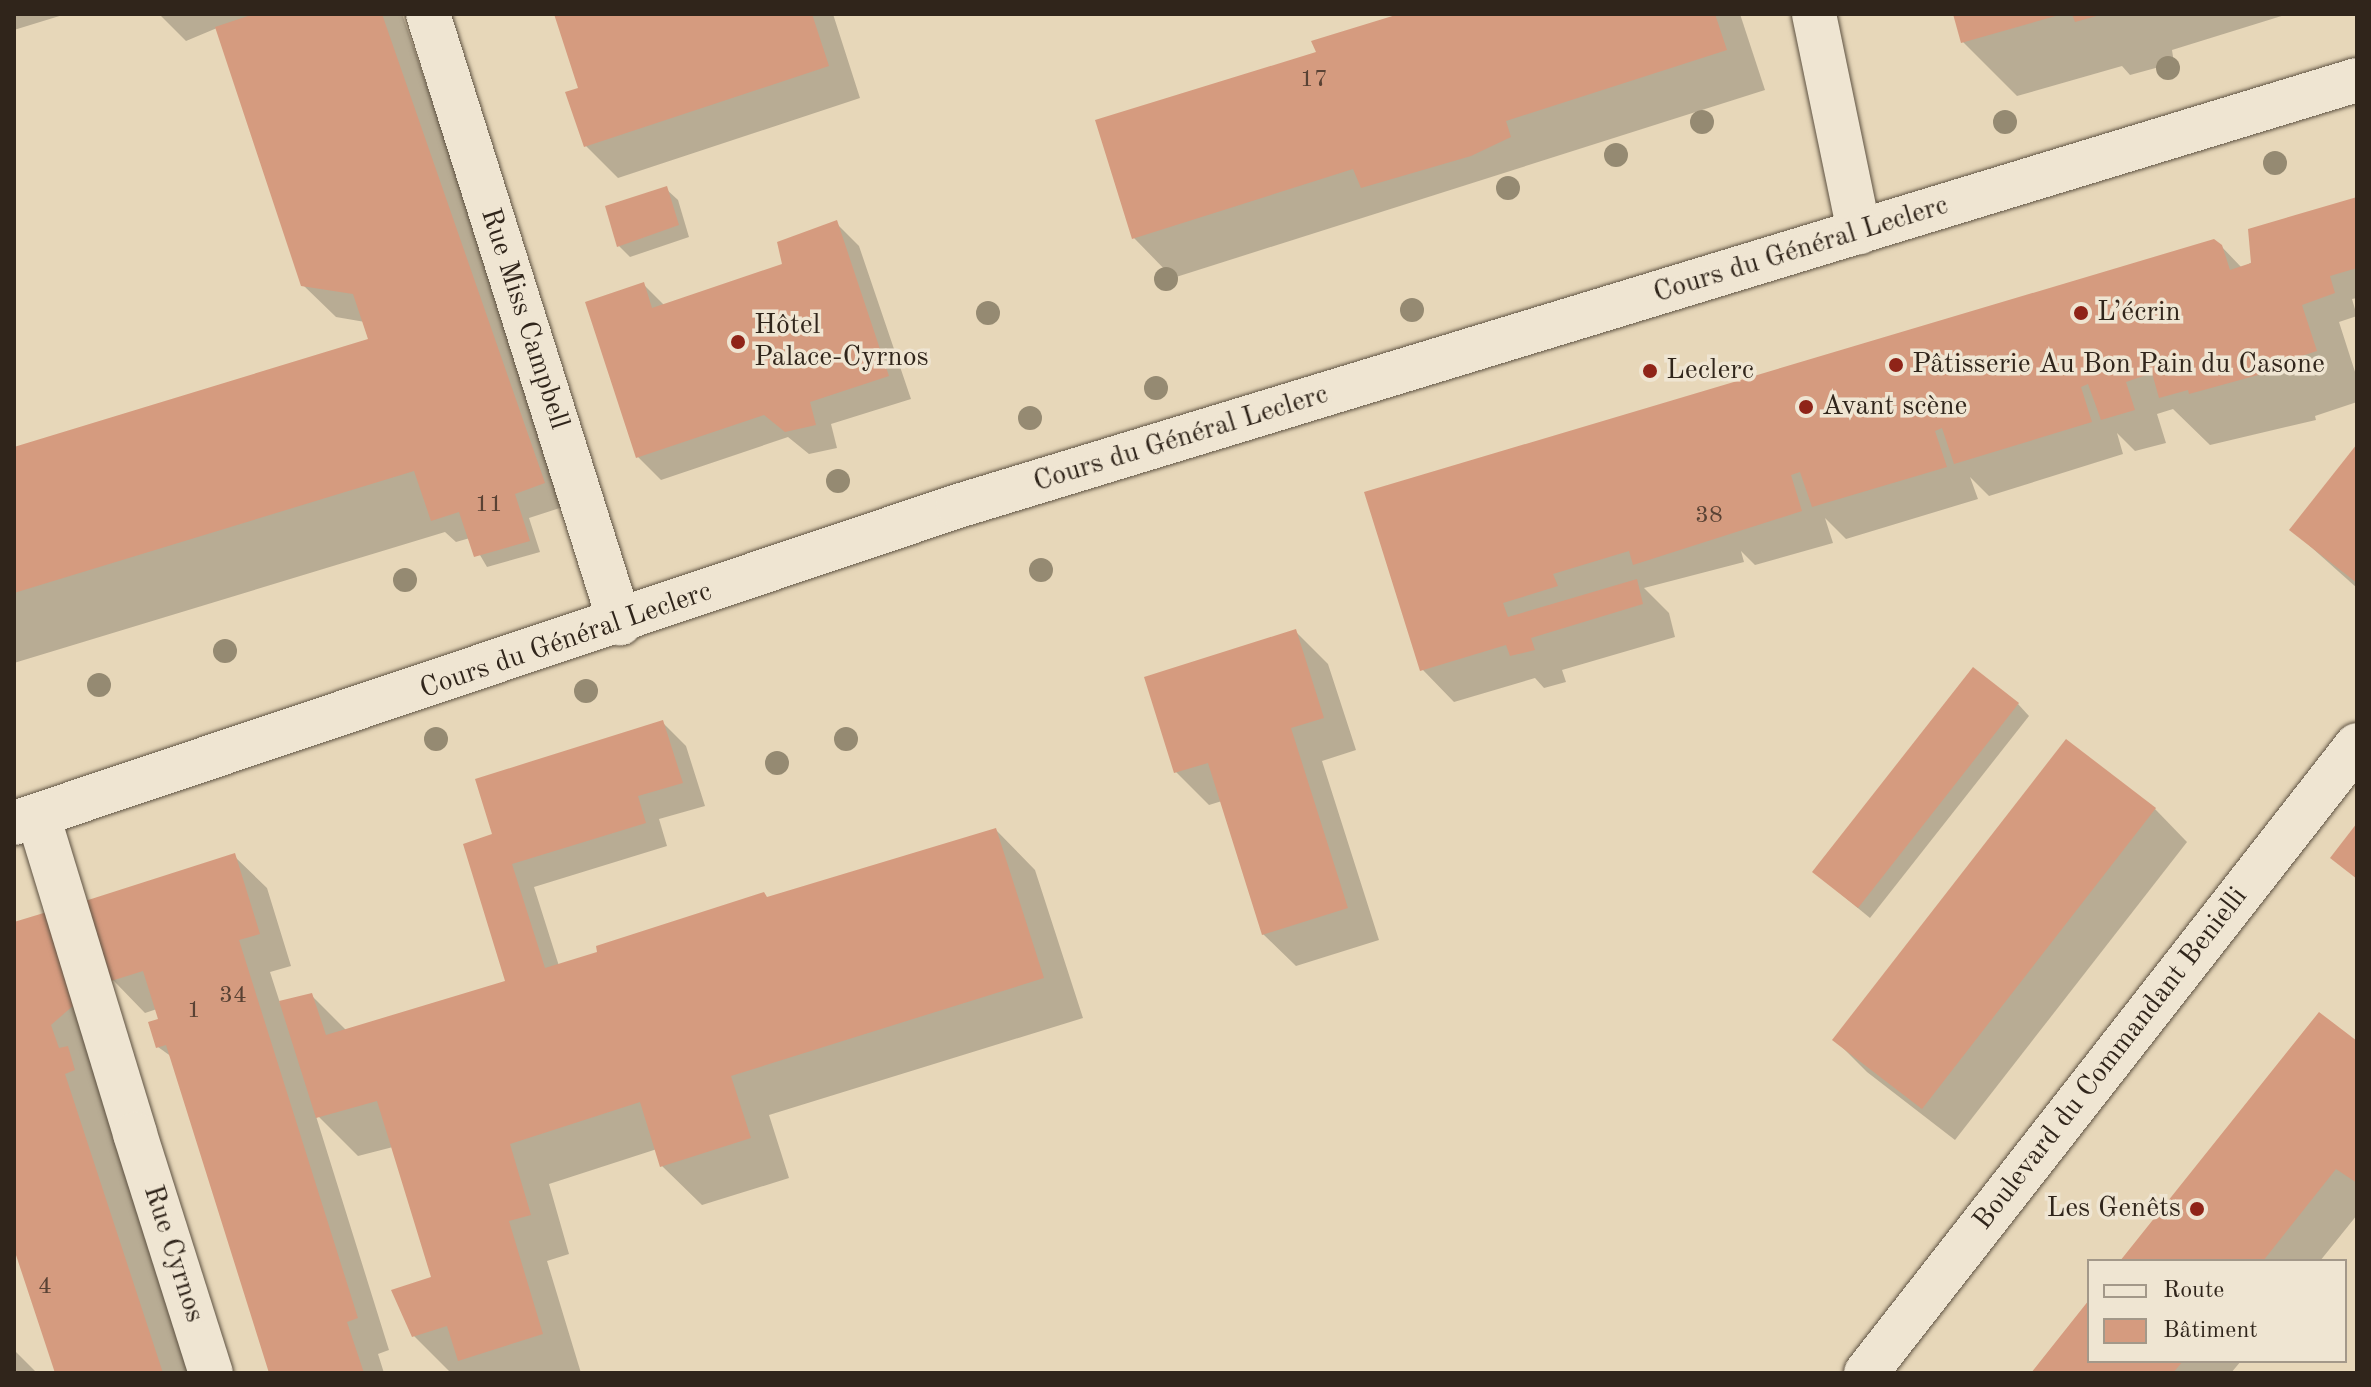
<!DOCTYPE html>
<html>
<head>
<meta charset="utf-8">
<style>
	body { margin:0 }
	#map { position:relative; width:2371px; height:1387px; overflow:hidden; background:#e7d7b9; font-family:"Old Standard TT",serif }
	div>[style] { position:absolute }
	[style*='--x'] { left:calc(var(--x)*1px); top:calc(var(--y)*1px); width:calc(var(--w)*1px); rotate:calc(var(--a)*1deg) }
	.shadow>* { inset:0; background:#0003 }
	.building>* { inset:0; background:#d59b7f }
	.roads { filter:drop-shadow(0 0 2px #5e5242) drop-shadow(0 0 2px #5e5242) }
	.pedestrian>* { height:44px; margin:-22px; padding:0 22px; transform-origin:22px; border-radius:22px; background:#efe5d2 }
	.minor>* { height:44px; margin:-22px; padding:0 22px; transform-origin:22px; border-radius:22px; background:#efe5d2 }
	.tertiary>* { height:44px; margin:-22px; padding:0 22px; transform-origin:22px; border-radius:22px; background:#efe5d2 }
	.secondary>* { height:44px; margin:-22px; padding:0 22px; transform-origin:22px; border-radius:22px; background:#efe5d2 }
	.trees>* { width:24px; height:24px; margin:-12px; border-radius:50%; background:#958a72 }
	.dots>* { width:22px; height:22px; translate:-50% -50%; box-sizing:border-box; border:4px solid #efe5d2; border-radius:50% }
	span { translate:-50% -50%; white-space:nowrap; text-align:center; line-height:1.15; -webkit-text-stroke:7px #efe5d2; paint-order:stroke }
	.number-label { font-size:24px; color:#594234 }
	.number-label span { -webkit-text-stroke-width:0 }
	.street-label { font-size:28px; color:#30251b }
	.poi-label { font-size:28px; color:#30251b }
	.left { translate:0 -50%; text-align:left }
	.right { translate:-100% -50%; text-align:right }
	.frame { position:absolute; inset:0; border:16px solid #30251b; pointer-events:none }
	.legend { position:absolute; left:2087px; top:1259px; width:260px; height:104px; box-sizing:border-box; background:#efe5d2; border:2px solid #a39889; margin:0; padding:10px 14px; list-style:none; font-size:24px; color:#30251b }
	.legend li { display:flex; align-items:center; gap:16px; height:40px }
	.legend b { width:40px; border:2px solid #a39889 }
</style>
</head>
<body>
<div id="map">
	<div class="shadow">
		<div style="clip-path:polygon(14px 14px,66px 14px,14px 30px)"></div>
		<div style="clip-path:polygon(159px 14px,402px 14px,548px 436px,566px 506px,529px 518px,540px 552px,487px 567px,470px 538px,456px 542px,445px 532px,14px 663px,14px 449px,373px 347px,365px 322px,336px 317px,303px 285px,217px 28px,186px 41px)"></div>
		<div style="clip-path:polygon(556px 14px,833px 14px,860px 98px,618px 178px,586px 146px,581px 89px)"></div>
		<div style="clip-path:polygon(1406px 14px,1740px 14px,1765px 90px,1173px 278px,1134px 238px,1318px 53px)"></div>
		<div style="clip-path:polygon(1955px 14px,2288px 14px,2172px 50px,2174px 63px,2130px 75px,2122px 66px,2017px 96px,1963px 42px)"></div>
		<div style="clip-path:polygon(666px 189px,678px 200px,689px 237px,630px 257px,619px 246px)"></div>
		<div style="clip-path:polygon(2357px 199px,2357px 298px,2352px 299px,2357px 316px,2339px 322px,2357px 378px,2357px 402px,2315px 416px,2316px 420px,2210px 445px,2173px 409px,2157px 414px,2166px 443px,2135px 451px,2117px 433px,2123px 454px,1989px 496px,1970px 477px,1978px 499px,1846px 539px,1825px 518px,1833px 543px,1755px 565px,1741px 551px,1744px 562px,1644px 588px,1669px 613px,1675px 637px,1562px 670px,1566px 682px,1544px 688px,1535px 678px,1454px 702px,1422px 669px,1366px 493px,2221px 246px,2242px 268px)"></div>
		<div style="clip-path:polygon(836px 223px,859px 246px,911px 399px,831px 424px,837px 448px,809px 454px,788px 437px,661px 480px,638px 457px,643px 284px,665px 306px,785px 265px)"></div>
		<div style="clip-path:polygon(2357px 447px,2357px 588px,2292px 530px)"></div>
		<div style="clip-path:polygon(1296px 632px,1328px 664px,1356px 750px,1322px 761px,1379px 940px,1296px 966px,1263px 934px,1222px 801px,1209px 805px,1176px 772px)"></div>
		<div style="clip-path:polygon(2018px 704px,2029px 716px,1870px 918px,1814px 872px)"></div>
		<div style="clip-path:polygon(663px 723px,686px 746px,705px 806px,659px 819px,667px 846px,534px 887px,559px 966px,996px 830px,1035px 870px,1083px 1018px,769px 1115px,789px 1178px,702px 1205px,662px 1166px,657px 1149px,549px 1184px,569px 1254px,547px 1261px,581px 1373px,451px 1373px,414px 1336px,433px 1278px,393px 1147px,358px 1156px,315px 1113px,389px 1350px,378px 1354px,384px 1373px,271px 1373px,172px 1057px,158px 1047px,163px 1026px,157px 1009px,145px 1013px,113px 980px,234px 856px,267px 888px,291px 966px,270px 972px,280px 1003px,311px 995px,347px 1031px,507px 982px,495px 839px)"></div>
		<div style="clip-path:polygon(2066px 742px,2155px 809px,2187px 842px,1955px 1140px,1867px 1072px,1835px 1040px)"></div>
		<div style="clip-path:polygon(47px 914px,194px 1373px,56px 1373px,14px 1241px,14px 925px)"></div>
		<div style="clip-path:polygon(2357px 1044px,2357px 1215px,2320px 1261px,2123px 1261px)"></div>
		<div style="clip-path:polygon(2089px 1303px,2089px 1361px,2241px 1361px,2231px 1373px,2033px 1373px)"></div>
		<div style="clip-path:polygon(14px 1350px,37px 1373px,14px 1373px)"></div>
	</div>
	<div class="building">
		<div style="clip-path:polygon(254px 14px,382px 14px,545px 483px,515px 494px,530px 541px,474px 557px,459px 512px,431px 521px,414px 471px,14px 593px,14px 447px,368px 339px,353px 294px,301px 286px,215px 27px)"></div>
		<div style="clip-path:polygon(554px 14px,812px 14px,829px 66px,584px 147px,565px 92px,578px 88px)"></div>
		<div style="clip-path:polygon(1399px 14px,1715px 14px,1727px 50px,1506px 121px,1511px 137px,1471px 156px,1361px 188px,1353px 169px,1132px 239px,1095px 120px,1316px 52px,1311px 41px)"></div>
		<div style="clip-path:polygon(1953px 14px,2059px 14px,2059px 15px,1961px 43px)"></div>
		<div style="clip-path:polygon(2072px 14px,2100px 14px,2100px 15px,2075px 22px)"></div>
		<div style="clip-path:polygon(667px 186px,679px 225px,617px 247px,605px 206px)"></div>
		<div style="clip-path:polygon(2357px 197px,2357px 268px,2330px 276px,2335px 293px,2302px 305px,2317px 351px,2268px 367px,2269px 372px,2189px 394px,2188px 390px,2159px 398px,2152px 373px,2126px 382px,2135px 410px,2101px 420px,2088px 384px,2081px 387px,2092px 422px,1954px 464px,1942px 428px,1935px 431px,1947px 467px,1812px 507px,1800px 472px,1791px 475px,1802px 511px,1633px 565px,1629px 551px,1553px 574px,1558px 586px,1503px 603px,1508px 617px,1637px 579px,1643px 604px,1531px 638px,1535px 650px,1510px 656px,1506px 645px,1420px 671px,1364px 492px,2214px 239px,2222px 245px,2230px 270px,2251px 263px,2248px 229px)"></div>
		<div style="clip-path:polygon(837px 220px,889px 376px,810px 402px,816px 425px,785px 432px,764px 415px,636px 458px,585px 302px,644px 282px,652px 308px,782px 264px,777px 242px)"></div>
		<div style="clip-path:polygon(2357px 444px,2357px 583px,2289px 530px)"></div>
		<div style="clip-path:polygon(1296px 629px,1324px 718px,1291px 728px,1348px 908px,1262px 935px,1208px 763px,1174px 773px,1144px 677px)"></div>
		<div style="clip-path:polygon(1973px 667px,2019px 703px,1858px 908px,1812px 872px)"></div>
		<div style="clip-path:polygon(663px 720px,683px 783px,638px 796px,646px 823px,512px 864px,545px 968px,597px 952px,596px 946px,764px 892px,767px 897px,996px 828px,1044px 978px,731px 1076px,751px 1138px,660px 1167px,640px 1102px,510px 1144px,531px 1215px,509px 1221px,543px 1334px,458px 1361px,447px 1326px,412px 1337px,391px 1290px,431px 1277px,377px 1101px,316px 1118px,279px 1001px,312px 993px,326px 1035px,505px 981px,463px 844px,492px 834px,475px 779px)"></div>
		<div style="clip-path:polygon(2066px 739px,2156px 808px,1922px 1109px,1832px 1040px)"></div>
		<div style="clip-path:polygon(2357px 823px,2357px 879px,2330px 858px)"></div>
		<div style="clip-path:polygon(235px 853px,260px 934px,239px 940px,358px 1318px,347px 1322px,364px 1373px,269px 1373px,166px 1045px,156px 1048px,148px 1022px,158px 1019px,143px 971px,111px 981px,85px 901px)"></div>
		<div style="clip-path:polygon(47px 912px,75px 1004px,51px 1025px,59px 1048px,68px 1046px,75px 1070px,65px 1074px,163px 1373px,55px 1373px,14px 1249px,14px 922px)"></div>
		<div style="clip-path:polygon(2319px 1012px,2357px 1041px,2357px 1183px,2336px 1169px,2263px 1261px,2120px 1261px)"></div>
		<div style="clip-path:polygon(2089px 1300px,2089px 1361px,2183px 1361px,2173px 1373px,2031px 1373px)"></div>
	</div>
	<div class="roads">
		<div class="pedestrian">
			<div style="--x:38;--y:816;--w:332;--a:73"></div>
		</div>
		<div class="minor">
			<div style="--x:428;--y:14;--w:639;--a:72.5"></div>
			<div style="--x:135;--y:1134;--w:251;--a:72.4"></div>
			<div style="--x:1866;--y:1373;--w:797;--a:-51.98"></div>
		</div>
		<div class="tertiary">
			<div style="--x:1814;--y:14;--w:223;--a:78.3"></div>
		</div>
		<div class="secondary">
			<div style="--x:14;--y:823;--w:996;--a:-18.56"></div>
			<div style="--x:958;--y:506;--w:1462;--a:-16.94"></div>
		</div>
	</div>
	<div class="trees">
		<div style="left:2168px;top:68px"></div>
		<div style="left:1702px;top:122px"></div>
		<div style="left:2005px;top:122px"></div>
		<div style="left:1616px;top:155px"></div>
		<div style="left:2275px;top:163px"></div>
		<div style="left:1508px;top:188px"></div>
		<div style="left:1166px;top:279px"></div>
		<div style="left:1412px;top:310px"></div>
		<div style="left:988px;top:313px"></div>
		<div style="left:1156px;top:388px"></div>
		<div style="left:1030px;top:418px"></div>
		<div style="left:838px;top:481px"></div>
		<div style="left:1041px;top:570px"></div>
		<div style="left:405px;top:580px"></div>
		<div style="left:225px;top:651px"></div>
		<div style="left:99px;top:685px"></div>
		<div style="left:586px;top:691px"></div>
		<div style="left:436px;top:739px"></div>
		<div style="left:846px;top:739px"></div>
		<div style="left:777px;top:763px"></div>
	</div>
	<div class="dots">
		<div style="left:2081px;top:313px;background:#8f2418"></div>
		<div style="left:738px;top:342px;background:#8f2418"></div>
		<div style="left:1896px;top:365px;background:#8f2418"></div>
		<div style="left:1650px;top:371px;background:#8f2418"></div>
		<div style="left:1806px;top:407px;background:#8f2418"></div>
		<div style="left:2197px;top:1209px;background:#8f2418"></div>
	</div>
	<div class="number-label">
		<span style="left:1314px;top:81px">17</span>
		<span style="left:489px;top:506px">11</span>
		<span style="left:1709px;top:517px">38</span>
		<span style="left:233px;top:997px">34</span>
		<span style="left:194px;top:1012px">1</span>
		<span style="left:45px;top:1288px">4</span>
	</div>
	<div class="street-label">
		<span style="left:1801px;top:250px;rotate:-17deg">Cours du Général Leclerc</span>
		<span style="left:524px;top:319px;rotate:72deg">Rue Miss Campbell</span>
		<span style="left:1181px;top:439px;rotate:-17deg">Cours du Général Leclerc</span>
		<span style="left:566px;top:641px;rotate:-19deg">Cours du Général Leclerc</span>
		<span style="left:2111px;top:1059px;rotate:-52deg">Boulevard du Commandant Benielli</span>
		<span style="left:173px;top:1254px;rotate:72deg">Rue Cyrnos</span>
	</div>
	<div class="poi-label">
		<span class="left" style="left:2097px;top:313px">L’écrin</span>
		<span class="left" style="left:754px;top:342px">Hôtel<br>Palace-Cyrnos</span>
		<span class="left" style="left:1912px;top:365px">Pâtisserie Au Bon Pain du Casone</span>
		<span class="left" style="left:1666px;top:371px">Leclerc</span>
		<span class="left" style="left:1822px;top:407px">Avant scène</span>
		<span class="right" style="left:2181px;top:1209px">Les Genêts</span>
	</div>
	<div class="frame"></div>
	<ul class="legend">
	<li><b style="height:10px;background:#efe5d2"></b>Route</li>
	<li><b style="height:22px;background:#d59b7f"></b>Bâtiment</li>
	</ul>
</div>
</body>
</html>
